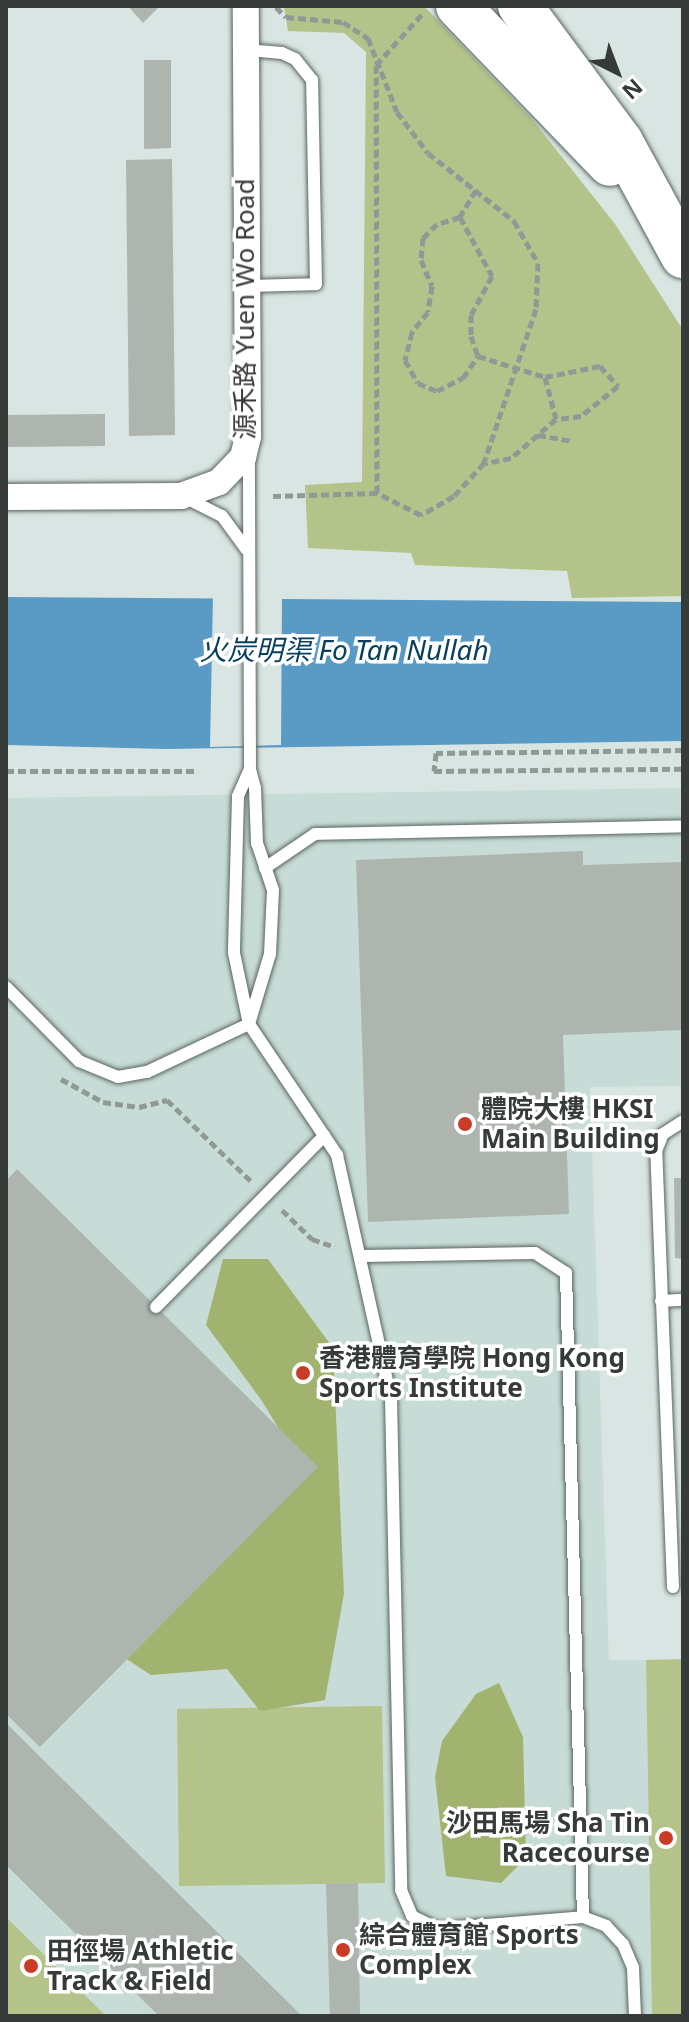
<!DOCTYPE html>
<html>
<head>
<meta charset="utf-8">
<style>
	body { margin:0 }
	#map { position:relative; width:689px; height:2022px; overflow:hidden; background:#d9e5e2; font-family:"Noto Sans","Noto Sans TC",sans-serif }
	div>[style] { position:absolute }
	[style*='--x'] { left:calc(var(--x)*1px); top:calc(var(--y)*1px); width:calc(var(--w)*1px); rotate:calc(var(--a)*1deg) }
	.built>* { inset:0; background:#c7dcd7 }
	.green>* { inset:0; background:#b4c389 }
	.forest>* { inset:0; background:#a2b36f }
	.water>* { inset:0; background:#599bc5 }
	.pier>* { inset:0; background:#d9e5e2 }
	.building>* { inset:0; background:#adb5ae }
	.path>* { height:5px; margin-top:-2.5px; transform-origin:0; background:repeating-linear-gradient(90deg,#909996 0 8px,transparent 0 12px) }
	.roads { filter:drop-shadow(0 0 2px #5a6461) drop-shadow(0 0 2px #5a6461) }
	.service>* { height:12px; margin:-6px; padding:0 6px; transform-origin:6px; border-radius:6px; background:#fff }
	.minor>* { height:26px; margin:-13px; padding:0 13px; transform-origin:13px; border-radius:13px; background:#fff }
	.motorway>* { height:44px; margin:-22px; padding:0 22px; transform-origin:22px; border-radius:22px; background:#fff }
	.dots>* { width:22px; height:22px; translate:-50% -50%; box-sizing:border-box; border:4px solid #fff; border-radius:50% }
	span { translate:-50% -50%; white-space:nowrap; text-align:center; line-height:1.15; -webkit-text-stroke:7px #fff; paint-order:stroke }
	.street-label { font-size:26px; color:#363b39 }
	.poi-label { font-size:26px; color:#363b39; font-weight:700 }
	.left { translate:0 -50%; text-align:left }
	.right { translate:-100% -50%; text-align:right }
	.water-label { font-size:28px; color:#08405d; font-style:italic }
	.frame { position:absolute; inset:0; border:8px solid #363b39; pointer-events:none }
	.north { position:absolute; left:577px; top:32px; width:80px; height:80px; -webkit-text-stroke:6px #fff; paint-order:stroke; rotate:138deg; font-size:22px; font-weight:700; line-height:32px; text-align:center; color:#363b39 }
	.north::after { content:''; display:block; margin:auto; width:28px; height:36px; background:#363b39; clip-path:polygon(50% 0,100% 100%,50% 72%,0 100%) }
</style>
</head>
<body>
<div id="map">
	<div class="built">
		<div style="clip-path:polygon(683px 788px,683px 1086px,590px 1087px,609px 1660px,646px 1660px,653px 2016px,6px 2016px,6px 798px)"></div>
	</div>
	<div class="green">
		<div style="clip-path:polygon(284px 6px,424px 6px,531px 118px,615px 224px,683px 330px,683px 596px,572px 598px,567px 571px,415px 565px,411px 553px,308px 548px,305px 485px,362px 482px,366px 52px,344px 33px,288px 31px)"></div>
		<div style="clip-path:polygon(683px 1659px,683px 2016px,652px 2016px,646px 1660px)"></div>
		<div style="clip-path:polygon(382px 1706px,385px 1883px,179px 1886px,177px 1709px)"></div>
		<div style="clip-path:polygon(6px 1917px,106px 2016px,6px 2016px)"></div>
	</div>
	<div class="forest">
		<div style="clip-path:polygon(223px 1259px,268px 1259px,333px 1348px,344px 1594px,325px 1700px,260px 1711px,227px 1669px,151px 1675px,125px 1658px,307px 1475px,262px 1401px,206px 1325px)"></div>
		<div style="clip-path:polygon(499px 1683px,523px 1737px,526px 1858px,501px 1883px,446px 1876px,435px 1777px,442px 1741px,476px 1694px)"></div>
	</div>
	<div class="water">
		<div style="clip-path:polygon(6px 597px,683px 602px,683px 741px,166px 749px,6px 745px)"></div>
	</div>
	<div class="pier">
		<div style="clip-path:polygon(213px 595px,282px 595px,281px 745px,210px 747px)"></div>
	</div>
	<div class="building">
		<div style="clip-path:polygon(128px 6px,160px 6px,143px 23px)"></div>
		<div style="clip-path:polygon(144px 60px,171px 60px,171px 148px,144px 149px)"></div>
		<div style="clip-path:polygon(172px 159px,175px 435px,129px 436px,126px 160px)"></div>
		<div style="clip-path:polygon(105px 414px,105px 446px,6px 447px,6px 415px)"></div>
		<div style="clip-path:polygon(583px 851px,583px 865px,683px 862px,683px 1030px,563px 1035px,569px 1214px,368px 1222px,356px 860px)"></div>
		<div style="clip-path:polygon(17px 1169px,318px 1467px,40px 1747px,6px 1714px,6px 1181px)"></div>
		<div style="clip-path:polygon(674px 1178px,683px 1178px,683px 1259px,675px 1258px)"></div>
		<div style="clip-path:polygon(6px 1723px,302px 2016px,159px 2016px,6px 1865px)"></div>
		<div style="clip-path:polygon(358px 1883px,360px 2016px,330px 2016px,326px 1884px)"></div>
	</div>
	<div class="path">
		<div style="--x:276;--y:7;--w:14;--a:45"></div>
		<div style="--x:286;--y:17;--w:57;--a:5"></div>
		<div style="--x:343;--y:22;--w:30;--a:33"></div>
		<div style="--x:368;--y:38;--w:79;--a:68.6"></div>
		<div style="--x:397;--y:112;--w:51;--a:52.9"></div>
		<div style="--x:428;--y:153;--w:110;--a:38.3"></div>
		<div style="--x:514;--y:221;--w:48;--a:60.3"></div>
		<div style="--x:538;--y:263;--w:46;--a:92.5"></div>
		<div style="--x:536;--y:309;--w:163;--a:108.7"></div>
		<div style="--x:484;--y:463;--w:45;--a:132.3"></div>
		<div style="--x:454;--y:496;--w:38;--a:150"></div>
		<div style="--x:421;--y:515;--w:49;--a:-153.4"></div>
		<div style="--x:476;--y:190;--w:31;--a:121"></div>
		<div style="--x:460;--y:217;--w:24;--a:163"></div>
		<div style="--x:437;--y:224;--w:20;--a:135"></div>
		<div style="--x:423;--y:238;--w:22;--a:95"></div>
		<div style="--x:421;--y:260;--w:28;--a:67"></div>
		<div style="--x:432;--y:286;--w:26;--a:99"></div>
		<div style="--x:428;--y:312;--w:26;--a:129"></div>
		<div style="--x:412;--y:332;--w:29;--a:104"></div>
		<div style="--x:405;--y:360;--w:26;--a:61"></div>
		<div style="--x:418;--y:383;--w:21;--a:23"></div>
		<div style="--x:437;--y:391;--w:29;--a:-27"></div>
		<div style="--x:463;--y:378;--w:27;--a:-56"></div>
		<div style="--x:478;--y:356;--w:70;--a:17.4"></div>
		<div style="--x:545;--y:377;--w:43;--a:75.3"></div>
		<div style="--x:556;--y:419;--w:60;--a:139.1"></div>
		<div style="--x:511;--y:458;--w:26;--a:169"></div>
		<div style="--x:460;--y:217;--w:67;--a:61.5"></div>
		<div style="--x:492;--y:276;--w:44;--a:118.3"></div>
		<div style="--x:471;--y:315;--w:21;--a:90"></div>
		<div style="--x:471;--y:336;--w:21;--a:71"></div>
		<div style="--x:545;--y:377;--w:56;--a:-11.3"></div>
		<div style="--x:600;--y:366;--w:27;--a:48"></div>
		<div style="--x:618;--y:386;--w:48;--a:141"></div>
		<div style="--x:581;--y:416;--w:24;--a:173"></div>
		<div style="--x:538;--y:435;--w:34;--a:10"></div>
		<div style="--x:273;--y:496;--w:104;--a:-1.7"></div>
		<div style="--x:377;--y:493;--w:428;--a:-90.1"></div>
		<div style="--x:376;--y:65;--w:70;--a:-47.9"></div>
		<div style="--x:683;--y:750;--w:247;--a:179.3"></div>
		<div style="--x:436;--y:753;--w:18;--a:96"></div>
		<div style="--x:434;--y:771;--w:249;--a:-0.5"></div>
		<div style="--x:6;--y:771;--w:192;--a:0"></div>
		<div style="--x:61;--y:1079;--w:48;--a:28.7"></div>
		<div style="--x:103;--y:1102;--w:36;--a:8"></div>
		<div style="--x:139;--y:1107;--w:29;--a:-14"></div>
		<div style="--x:167;--y:1100;--w:117;--a:44"></div>
		<div style="--x:282;--y:1210;--w:42;--a:44"></div>
		<div style="--x:312;--y:1239;--w:24;--a:19"></div>
	</div>
	<div class="roads">
		<div class="service">
			<div style="--x:246;--y:286;--w:70;--a:-1.6"></div>
			<div style="--x:316;--y:284;--w:204;--a:-91.1"></div>
			<div style="--x:312;--y:80;--w:27;--a:-129"></div>
			<div style="--x:295;--y:59;--w:14;--a:-155"></div>
			<div style="--x:282;--y:53;--w:36;--a:-175"></div>
			<div style="--x:184;--y:497;--w:42;--a:26.6"></div>
			<div style="--x:222;--y:516;--w:42;--a:53.7"></div>
			<div style="--x:250;--y:769;--w:30;--a:114"></div>
			<div style="--x:238;--y:796;--w:157;--a:91.5"></div>
			<div style="--x:234;--y:953;--w:73;--a:78.1"></div>
			<div style="--x:249;--y:1024;--w:158;--a:56.1"></div>
			<div style="--x:337;--y:1155;--w:249;--a:77.5"></div>
			<div style="--x:391;--y:1398;--w:492;--a:88.8"></div>
			<div style="--x:401;--y:1890;--w:28;--a:67"></div>
			<div style="--x:412;--y:1916;--w:29;--a:27"></div>
			<div style="--x:438;--y:1929;--w:145;--a:-4.7"></div>
			<div style="--x:583;--y:1917;--w:25;--a:21"></div>
			<div style="--x:606;--y:1926;--w:25;--a:47"></div>
			<div style="--x:623;--y:1944;--w:26;--a:67"></div>
			<div style="--x:633;--y:1968;--w:48;--a:87.6"></div>
			<div style="--x:265;--y:868;--w:60;--a:-34.2"></div>
			<div style="--x:315;--y:834;--w:368;--a:-1.2"></div>
			<div style="--x:6;--y:987;--w:104;--a:45.4"></div>
			<div style="--x:79;--y:1061;--w:42;--a:22.3"></div>
			<div style="--x:118;--y:1077;--w:29;--a:-10"></div>
			<div style="--x:147;--y:1072;--w:113;--a:-25.2"></div>
			<div style="--x:249;--y:1024;--w:73;--a:-73.3"></div>
			<div style="--x:270;--y:954;--w:64;--a:-87.3"></div>
			<div style="--x:273;--y:890;--w:50;--a:-108.8"></div>
			<div style="--x:257;--y:843;--w:55;--a:-92.1"></div>
			<div style="--x:255;--y:788;--w:20;--a:-105"></div>
			<div style="--x:250;--y:769;--w:312;--a:-90.2"></div>
			<div style="--x:362;--y:1256;--w:173;--a:-1"></div>
			<div style="--x:535;--y:1253;--w:37;--a:33"></div>
			<div style="--x:566;--y:1273;--w:644;--a:88.49"></div>
			<div style="--x:661;--y:1301;--w:22;--a:-3"></div>
			<div style="--x:156;--y:1307;--w:240;--a:-45.5"></div>
			<div style="--x:673;--y:1587;--w:436;--a:-92.2"></div>
			<div style="--x:656;--y:1151;--w:18;--a:-68"></div>
			<div style="--x:663;--y:1134;--w:24;--a:-33"></div>
		</div>
		<div class="minor">
			<div style="--x:6;--y:497;--w:175;--a:-0.3"></div>
			<div style="--x:181;--y:496;--w:40;--a:-20.2"></div>
			<div style="--x:219;--y:482;--w:35;--a:-46"></div>
			<div style="--x:243;--y:457;--w:21;--a:-76"></div>
			<div style="--x:248;--y:437;--w:431;--a:-90.3"></div>
		</div>
		<div class="motorway">
			<div style="--x:458;--y:6;--w:219;--a:46.1"></div>
			<div style="--x:520;--y:6;--w:169;--a:53.4"></div>
			<div style="--x:621;--y:142;--w:130;--a:61.5"></div>
		</div>
	</div>
	<div class="dots">
		<div style="left:465px;top:1124px;background:#c93d28"></div>
		<div style="left:303px;top:1373px;background:#c93d28"></div>
		<div style="left:666px;top:1838px;background:#c93d28"></div>
		<div style="left:343px;top:1950px;background:#c93d28"></div>
		<div style="left:31px;top:1966px;background:#c93d28"></div>
	</div>
	<div class="street-label">
		<span style="left:245px;top:309px;rotate:-90deg">源禾路 Yuen Wo Road</span>
	</div>
	<div class="poi-label">
		<span class="left" style="left:481px;top:1124px">體院大樓 HKSI<br>Main Building</span>
		<span class="left" style="left:319px;top:1373px">香港體育學院 Hong Kong<br>Sports Institute</span>
		<span class="right" style="left:650px;top:1838px">沙田馬場 Sha Tin<br>Racecourse</span>
		<span class="left" style="left:359px;top:1950px">綜合體育館 Sports<br>Complex</span>
		<span class="left" style="left:47px;top:1966px">田徑場 Athletic<br>Track &amp; Field</span>
	</div>
	<div class="water-label">
		<span style="left:344px;top:649px">火炭明渠 Fo Tan Nullah</span>
	</div>
	<div class="frame"></div>
	<div class="north">N</div>
</div>
</body>
</html>
